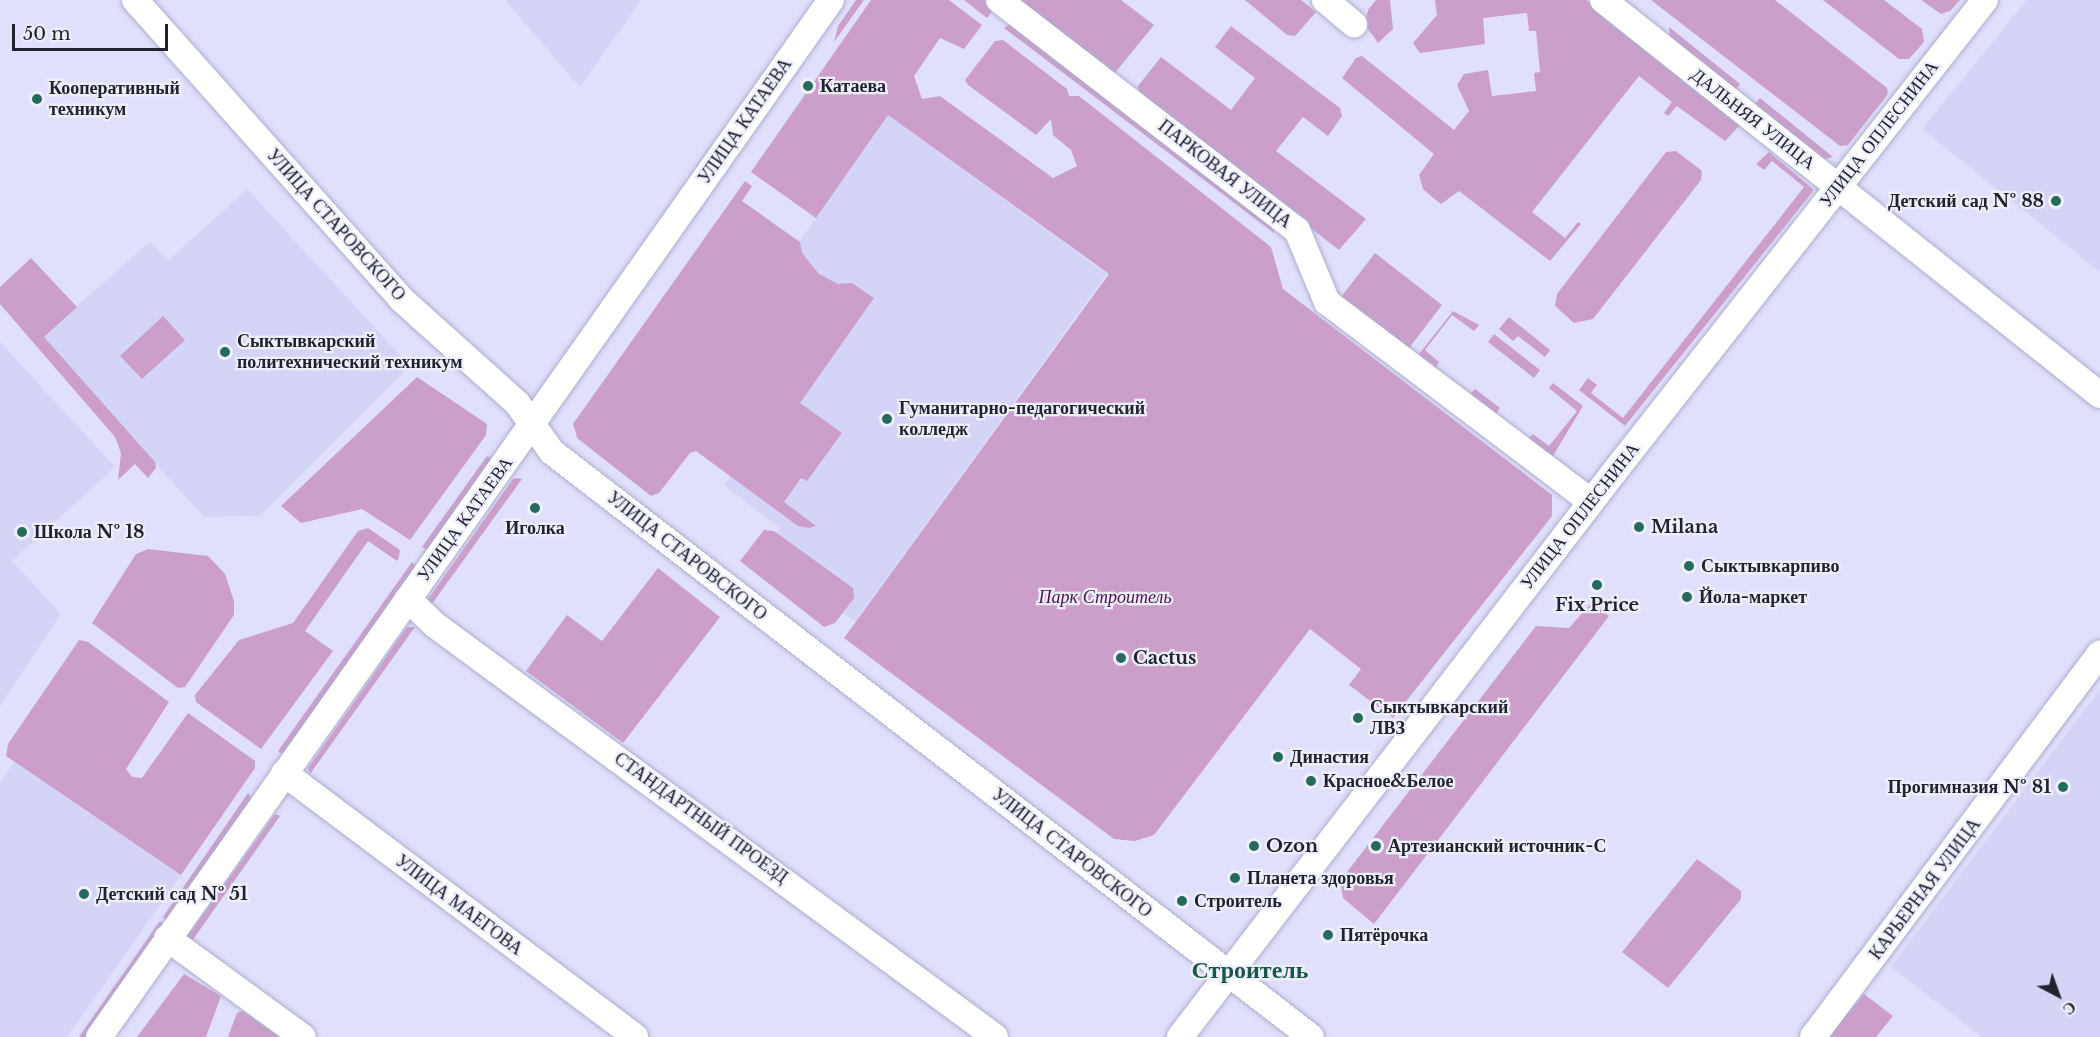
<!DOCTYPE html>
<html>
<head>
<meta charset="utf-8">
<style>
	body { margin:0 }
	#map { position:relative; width:2100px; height:1037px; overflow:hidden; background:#e0e0fc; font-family:"Libre Baskerville",serif }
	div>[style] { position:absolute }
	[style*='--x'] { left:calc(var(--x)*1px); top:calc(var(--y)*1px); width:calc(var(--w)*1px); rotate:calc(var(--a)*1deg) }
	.built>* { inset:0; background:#d4d4f6 }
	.green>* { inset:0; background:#cc9fcb }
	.roads { filter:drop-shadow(0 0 2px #adadce) drop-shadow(0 0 2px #adadce) }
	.minor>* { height:26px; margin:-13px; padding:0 13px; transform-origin:13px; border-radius:13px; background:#fff }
	.dots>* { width:16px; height:16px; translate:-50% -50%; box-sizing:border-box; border:3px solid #eeeffd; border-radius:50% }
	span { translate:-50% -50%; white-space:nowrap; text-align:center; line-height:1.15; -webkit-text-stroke:4.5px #eeeffd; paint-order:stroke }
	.poi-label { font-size:18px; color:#22222f; font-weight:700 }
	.left { translate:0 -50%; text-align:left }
	.right { translate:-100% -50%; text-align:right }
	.street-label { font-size:18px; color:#22222f }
	.park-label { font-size:18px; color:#4d0f4e; font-style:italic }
	.district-label { font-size:24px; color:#1e554b; font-weight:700 }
	.north { position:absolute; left:2028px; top:965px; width:60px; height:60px; -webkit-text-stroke:4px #eeeffd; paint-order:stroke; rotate:139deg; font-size:16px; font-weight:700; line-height:24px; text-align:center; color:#22222f }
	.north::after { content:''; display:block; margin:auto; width:21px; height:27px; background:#22222f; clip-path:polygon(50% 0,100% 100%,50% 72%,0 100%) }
	.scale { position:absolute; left:12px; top:24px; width:156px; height:27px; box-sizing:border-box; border:3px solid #22222f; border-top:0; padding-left:8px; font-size:18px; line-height:21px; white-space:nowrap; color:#22222f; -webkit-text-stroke:4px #eeeffd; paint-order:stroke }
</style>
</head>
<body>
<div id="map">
	<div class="built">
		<div style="clip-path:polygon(505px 0,641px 0,580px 87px)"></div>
		<div style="clip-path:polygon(2027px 0,2100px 0,2100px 272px,1922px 129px)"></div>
		<div style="clip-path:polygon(888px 115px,1107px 274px,855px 622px,764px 551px,780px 528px,724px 485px,818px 353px,754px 307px)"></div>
		<div style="clip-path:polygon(247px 189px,410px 366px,260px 516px,204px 517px,40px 338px,150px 242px,168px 261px)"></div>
		<div style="clip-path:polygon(0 342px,115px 467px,12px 561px,61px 614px,0 706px)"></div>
		<div style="clip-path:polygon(2100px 689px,2100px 1037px,1982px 1037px,1891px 967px)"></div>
		<div style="clip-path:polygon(14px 762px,181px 875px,67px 1037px,0 1037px,0 783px)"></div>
	</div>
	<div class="green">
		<div style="clip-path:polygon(856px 0,864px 0,834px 42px,838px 26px)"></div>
		<div style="clip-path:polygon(871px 0,949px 0,982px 25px,964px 49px,940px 38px,914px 76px,922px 99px,940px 96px,1053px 178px,1077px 166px,1071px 150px,1053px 135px,1051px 119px,1036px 135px,968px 85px,965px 80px,995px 41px,1003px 40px,1067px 89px,1069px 96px,1079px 96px,1271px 247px,1283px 289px,1552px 495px,1552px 516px,1393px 718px,1349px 685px,1361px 669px,1310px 629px,1154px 835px,1135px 841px,1114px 839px,844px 638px,1109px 274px,888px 115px,816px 218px,751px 172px)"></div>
		<div style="clip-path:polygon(964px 0,989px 0,996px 6px,987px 18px)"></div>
		<div style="clip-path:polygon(1015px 0,1121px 0,1154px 25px,1114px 74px)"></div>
		<div style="clip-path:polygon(1245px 0,1301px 0,1316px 12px,1295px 36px,1287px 35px)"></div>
		<div style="clip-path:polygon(1376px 0,1390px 0,1393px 29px,1378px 43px,1365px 25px,1368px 10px)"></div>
		<div style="clip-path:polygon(1435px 0,1586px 0,1734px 116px,1740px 125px,1725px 141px,1677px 106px,1668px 116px,1664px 113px,1672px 102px,1639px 76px,1532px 212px,1565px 238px,1578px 222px,1581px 224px,1550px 261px,1459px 191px,1441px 204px,1432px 197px,1423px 189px,1419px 175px,1434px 154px,1342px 78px,1356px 58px,1362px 56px,1454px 130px,1469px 111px,1457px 85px,1464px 74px,1488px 70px,1492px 96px,1536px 91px,1534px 73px,1540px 72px,1536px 31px,1529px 31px,1527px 13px,1483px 18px,1485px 44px,1420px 53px,1413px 43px,1437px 15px)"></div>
		<div style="clip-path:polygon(1651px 0,1775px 0,1887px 88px,1888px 94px,1848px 145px,1840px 146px)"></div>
		<div style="clip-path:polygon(1823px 0,1884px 0,1922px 29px,1924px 42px,1909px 59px,1899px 59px)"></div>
		<div style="clip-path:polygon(1921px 0,1960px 0,1950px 11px,1941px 14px)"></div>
		<div style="clip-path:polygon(1012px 23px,1197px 169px,1270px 221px,1274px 233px,1004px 28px)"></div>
		<div style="clip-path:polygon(1231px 26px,1340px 108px,1342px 116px,1328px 136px,1303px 117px,1276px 151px,1366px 219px,1339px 250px,1140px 96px,1138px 86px,1161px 57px,1231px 110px,1255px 78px,1215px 47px)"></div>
		<div style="clip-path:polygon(1669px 27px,1740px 84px,1735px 91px,1670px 40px)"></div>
		<div style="clip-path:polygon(1760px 98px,1833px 157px,1821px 160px,1753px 106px)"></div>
		<div style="clip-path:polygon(1676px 151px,1702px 171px,1701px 180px,1593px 319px,1574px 323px,1555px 306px,1557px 294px,1666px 152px)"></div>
		<div style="clip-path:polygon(1769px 152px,1814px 190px,1625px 426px,1579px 390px,1588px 378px,1597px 385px,1591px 393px,1623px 418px,1804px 187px,1772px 161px,1764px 170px,1756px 164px)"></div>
		<div style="clip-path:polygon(745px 181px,752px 186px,742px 201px,800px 242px,802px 253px,819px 274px,838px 284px,852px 283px,874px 298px,800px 403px,842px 433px,807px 481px,801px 478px,784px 502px,816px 526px,809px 528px,798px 526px,696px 451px,690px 453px,659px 493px,651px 496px,577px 438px,575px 430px,573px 424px)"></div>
		<div style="clip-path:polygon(1375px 253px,1442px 305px,1406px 352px,1341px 297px)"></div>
		<div style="clip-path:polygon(31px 258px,77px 307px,44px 337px,155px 462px,156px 468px,148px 478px,135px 464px,118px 480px,121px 453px,115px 437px,0 304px,0 287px)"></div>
		<div style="clip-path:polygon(1453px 311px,1479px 325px,1474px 331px,1452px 315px,1425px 350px,1439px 362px,1436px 367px,1470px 394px,1475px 389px,1500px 408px,1496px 414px,1528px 439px,1533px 434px,1549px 446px,1577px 411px,1549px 388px,1553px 383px,1583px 406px,1551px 459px,1416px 358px)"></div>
		<div style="clip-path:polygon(163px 316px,185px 340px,142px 379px,120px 356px)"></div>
		<div style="clip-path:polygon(1509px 317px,1550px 350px,1545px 357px,1518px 336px,1513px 341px,1499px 329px)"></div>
		<div style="clip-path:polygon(1494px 334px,1540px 370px,1534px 378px,1488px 342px)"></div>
		<div style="clip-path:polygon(417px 377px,487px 424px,486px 435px,410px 540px,362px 509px,301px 523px,281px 506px)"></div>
		<div style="clip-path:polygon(487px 456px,495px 461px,427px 550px,422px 547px)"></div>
		<div style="clip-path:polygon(518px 478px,522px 479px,429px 608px,426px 602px,513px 479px)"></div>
		<div style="clip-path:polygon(368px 528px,400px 550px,399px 557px,397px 561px,368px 541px,305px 631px,333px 651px,261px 749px,196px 702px,195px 695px,239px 640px,293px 623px,358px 531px)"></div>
		<div style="clip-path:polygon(764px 530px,774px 531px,853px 588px,854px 598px,835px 623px,824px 627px,740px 561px)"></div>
		<div style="clip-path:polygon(148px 549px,208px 556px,225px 574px,234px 601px,234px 615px,185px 687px,178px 688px,92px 623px,136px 554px)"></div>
		<div style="clip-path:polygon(412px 562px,417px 568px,282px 754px,278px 751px)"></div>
		<div style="clip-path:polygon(658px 568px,720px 617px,623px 743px,526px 671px,567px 615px,602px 641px)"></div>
		<div style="clip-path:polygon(1592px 602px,1609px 616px,1374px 924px,1343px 898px,1341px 885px,1347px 872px,1536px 626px,1569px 628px)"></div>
		<div style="clip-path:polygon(407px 627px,415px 627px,310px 774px,308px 768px)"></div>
		<div style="clip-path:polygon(79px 640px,88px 642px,169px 702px,126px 769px,132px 777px,142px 778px,188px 713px,255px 761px,255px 768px,181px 875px,6px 756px,8px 744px)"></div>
		<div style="clip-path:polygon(248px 793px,252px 799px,168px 920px,163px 917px)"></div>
		<div style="clip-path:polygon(275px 814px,280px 816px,192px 941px,187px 937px)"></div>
		<div style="clip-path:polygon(1697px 859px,1741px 891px,1741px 899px,1668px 988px,1622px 952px)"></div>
		<div style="clip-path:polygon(160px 921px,163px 924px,89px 1037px,79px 1037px)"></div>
		<div style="clip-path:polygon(184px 974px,221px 996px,206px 1037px,137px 1037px)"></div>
		<div style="clip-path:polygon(1864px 994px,1893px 1016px,1876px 1037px,1827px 1037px)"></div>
		<div style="clip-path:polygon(242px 1011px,247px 1014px,280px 1037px,228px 1037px,237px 1013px)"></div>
	</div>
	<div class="roads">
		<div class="minor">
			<div style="--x:135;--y:0;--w:400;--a:48.3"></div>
			<div style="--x:401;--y:299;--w:156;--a:41.9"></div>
			<div style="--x:517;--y:403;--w:60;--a:54.5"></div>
			<div style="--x:552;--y:452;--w:958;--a:37.62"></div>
			<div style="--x:999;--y:0;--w:376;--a:37.7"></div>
			<div style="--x:1297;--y:230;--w:78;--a:67.4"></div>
			<div style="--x:1327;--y:302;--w:331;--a:37.1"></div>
			<div style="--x:1325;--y:0;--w:38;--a:40"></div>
			<div style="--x:1603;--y:0;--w:635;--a:38.48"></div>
			<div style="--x:408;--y:599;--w:37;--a:44"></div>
			<div style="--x:435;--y:625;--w:695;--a:36.34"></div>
			<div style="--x:284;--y:773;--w:439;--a:36.9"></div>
			<div style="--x:167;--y:938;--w:168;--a:36.1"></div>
			<div style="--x:99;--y:1037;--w:1269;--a:-54.78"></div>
			<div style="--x:1180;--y:1037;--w:714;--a:-52.46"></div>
			<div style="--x:1615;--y:471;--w:599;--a:-51.85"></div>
			<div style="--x:1813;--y:1037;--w:479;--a:-53.2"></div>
		</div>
	</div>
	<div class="dots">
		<div style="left:808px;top:86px;background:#256a5e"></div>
		<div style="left:37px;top:99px;background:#256a5e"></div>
		<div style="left:2056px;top:201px;background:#256a5e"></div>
		<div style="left:225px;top:352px;background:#256a5e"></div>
		<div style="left:887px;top:419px;background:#256a5e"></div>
		<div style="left:535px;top:508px;background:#256a5e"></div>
		<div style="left:1639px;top:527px;background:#256a5e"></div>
		<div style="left:22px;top:532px;background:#256a5e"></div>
		<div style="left:1689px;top:566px;background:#256a5e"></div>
		<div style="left:1597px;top:585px;background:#256a5e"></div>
		<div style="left:1687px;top:597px;background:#256a5e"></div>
		<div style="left:1121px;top:658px;background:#256a5e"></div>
		<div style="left:1358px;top:718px;background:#256a5e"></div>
		<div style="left:1278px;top:757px;background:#256a5e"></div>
		<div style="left:1311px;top:781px;background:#256a5e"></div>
		<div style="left:2063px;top:787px;background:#256a5e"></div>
		<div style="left:1254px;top:846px;background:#256a5e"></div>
		<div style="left:1376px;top:846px;background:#256a5e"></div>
		<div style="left:1235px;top:878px;background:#256a5e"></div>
		<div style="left:84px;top:894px;background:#256a5e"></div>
		<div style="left:1182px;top:901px;background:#256a5e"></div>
		<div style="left:1328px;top:935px;background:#256a5e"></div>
	</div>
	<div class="poi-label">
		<span class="left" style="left:820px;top:86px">Катаева</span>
		<span class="left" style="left:49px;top:99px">Кооперативный<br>техникум</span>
		<span class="right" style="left:2044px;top:201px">Детский сад № 88</span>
		<span class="left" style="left:237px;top:352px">Сыктывкарский<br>политехнический техникум</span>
		<span class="left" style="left:899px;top:419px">Гуманитарно-педагогический<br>колледж</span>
		<span class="left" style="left:1651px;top:527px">Milana</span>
		<span style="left:535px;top:528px">Иголка</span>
		<span class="left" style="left:34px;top:532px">Школа № 18</span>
		<span class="left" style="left:1701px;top:566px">Сыктывкарпиво</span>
		<span class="left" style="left:1699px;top:597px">Йола-маркет</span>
		<span style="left:1597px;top:605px">Fix Price</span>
		<span class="left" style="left:1133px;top:658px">Cactus</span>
		<span class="left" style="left:1370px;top:718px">Сыктывкарский<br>ЛВЗ</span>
		<span class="left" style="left:1290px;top:757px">Династия</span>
		<span class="left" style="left:1323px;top:781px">Красное&amp;Белое</span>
		<span class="right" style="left:2051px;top:787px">Прогимназия № 81</span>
		<span class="left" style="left:1266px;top:846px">Ozon</span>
		<span class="left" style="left:1388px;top:846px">Артезианский источник-С</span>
		<span class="left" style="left:1247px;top:878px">Планета здоровья</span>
		<span class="left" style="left:96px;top:894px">Детский сад № 51</span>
		<span class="left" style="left:1194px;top:901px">Строитель</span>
		<span class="left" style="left:1340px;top:935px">Пятёрочка</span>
	</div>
	<div class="street-label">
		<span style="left:1753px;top:119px;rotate:38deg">ДАЛЬНЯЯ УЛИЦА</span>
		<span style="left:745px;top:121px;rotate:-55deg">УЛИЦА КАТАЕВА</span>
		<span style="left:1879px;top:134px;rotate:-52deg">УЛИЦА ОПЛЕСНИНА</span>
		<span style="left:1225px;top:174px;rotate:38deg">ПАРКОВАЯ УЛИЦА</span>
		<span style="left:336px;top:225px;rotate:48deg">УЛИЦА СТАРОВСКОГО</span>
		<span style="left:1580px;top:516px;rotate:-52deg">УЛИЦА ОПЛЕСНИНА</span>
		<span style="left:465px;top:519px;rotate:-54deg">УЛИЦА КАТАЕВА</span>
		<span style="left:687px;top:556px;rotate:38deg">УЛИЦА СТАРОВСКОГО</span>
		<span style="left:701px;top:818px;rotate:36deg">СТАНДАРТНЫЙ ПРОЕЗД</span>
		<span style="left:1072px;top:853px;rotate:38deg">УЛИЦА СТАРОВСКОГО</span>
		<span style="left:1925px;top:889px;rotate:-53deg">КАРЬЕРНАЯ УЛИЦА</span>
		<span style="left:459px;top:905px;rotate:37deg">УЛИЦА МАЕГОВА</span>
	</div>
	<div class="park-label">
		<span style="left:1105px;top:597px">Парк Строитель</span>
	</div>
	<div class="district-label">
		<span style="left:1250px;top:970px">Строитель</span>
	</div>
	<div class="north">С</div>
	<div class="scale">50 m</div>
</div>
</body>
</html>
